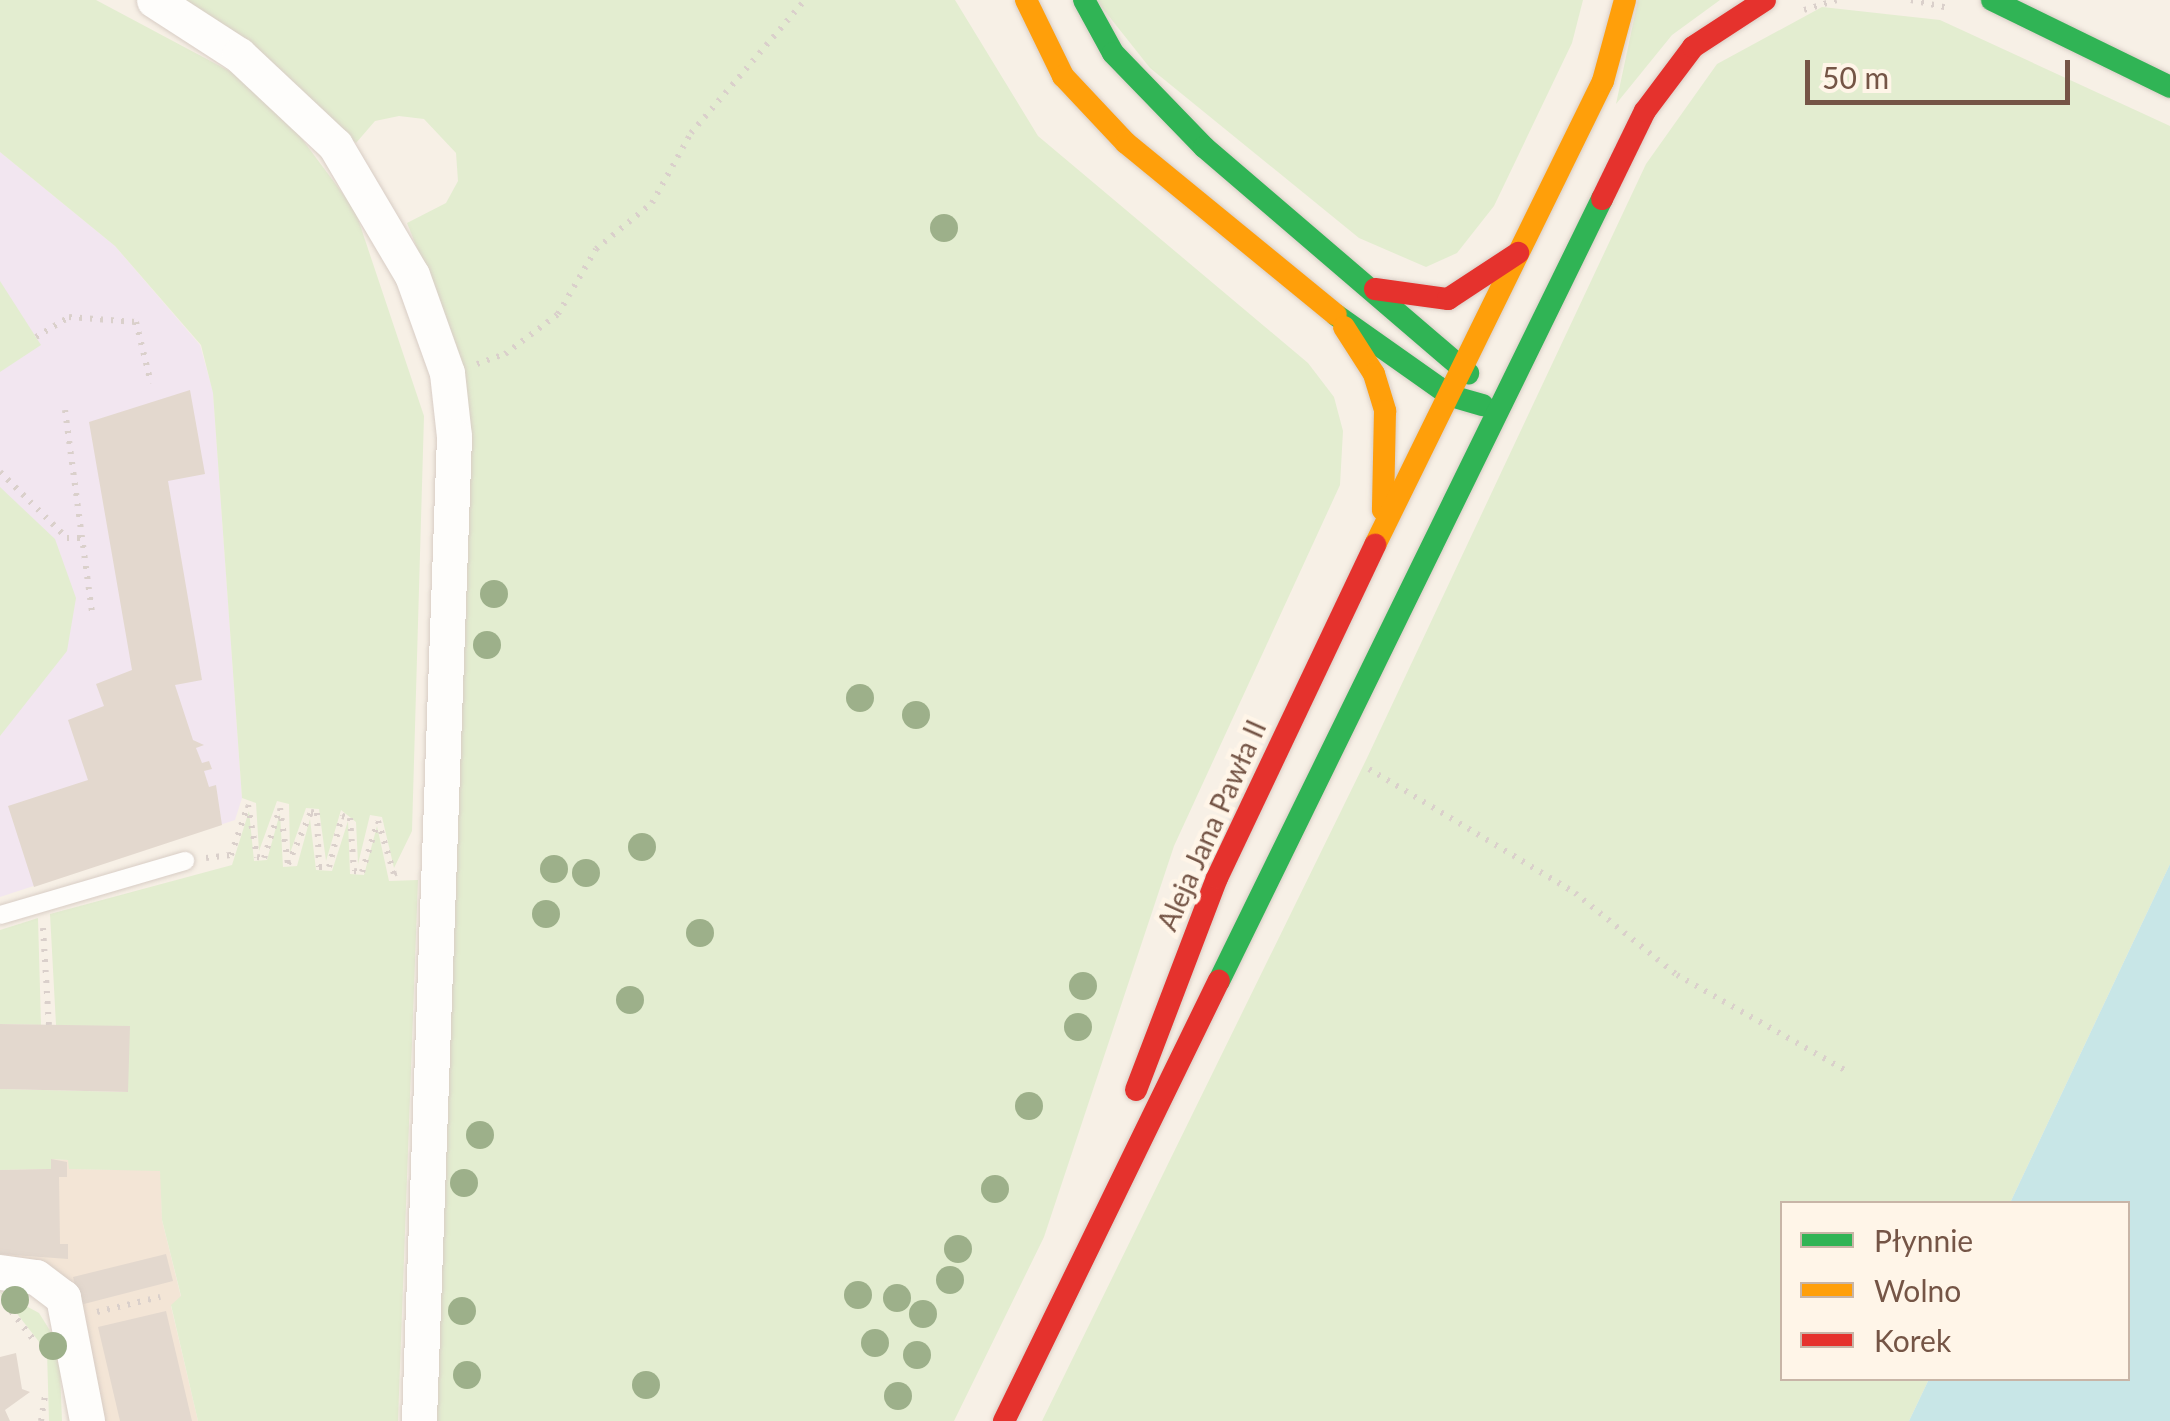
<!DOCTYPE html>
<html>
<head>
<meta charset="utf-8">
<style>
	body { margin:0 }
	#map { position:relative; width:2170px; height:1421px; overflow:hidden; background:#f7f0e6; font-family:Lato,sans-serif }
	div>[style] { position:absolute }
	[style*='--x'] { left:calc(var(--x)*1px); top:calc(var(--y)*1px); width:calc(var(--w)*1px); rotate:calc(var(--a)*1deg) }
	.residential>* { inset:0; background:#f3e5d6 }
	.education>* { inset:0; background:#f2e6f0 }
	.green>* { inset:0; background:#e3edd0 }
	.water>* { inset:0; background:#c8e6e7 }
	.building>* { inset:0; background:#e3d8ce }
	.path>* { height:6px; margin-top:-3px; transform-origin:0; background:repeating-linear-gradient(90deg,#dad0cb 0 2.5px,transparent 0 10.5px) }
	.roads { filter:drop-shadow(0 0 2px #d8cdc5) drop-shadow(0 0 2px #d8cdc5) }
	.lane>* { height:18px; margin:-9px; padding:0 9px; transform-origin:9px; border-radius:9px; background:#fefdfb }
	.street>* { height:35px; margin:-17.5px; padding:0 17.5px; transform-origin:17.5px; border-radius:17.5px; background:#fefdfb }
	.fast>* { height:22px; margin:-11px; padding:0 11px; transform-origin:11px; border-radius:11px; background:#30b455 }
	.slow>* { height:22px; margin:-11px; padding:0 11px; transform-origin:11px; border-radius:11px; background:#ff9f0a }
	.jam>* { height:22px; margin:-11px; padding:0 11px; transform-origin:11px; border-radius:11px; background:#e5322d }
	.trees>* { width:28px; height:28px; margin:-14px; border-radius:50%; background:#9db08a }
	span { translate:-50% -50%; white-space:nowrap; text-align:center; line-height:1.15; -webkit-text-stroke:9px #fff5e8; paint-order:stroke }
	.street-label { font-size:28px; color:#755546 }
	.legend { position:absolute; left:1780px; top:1201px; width:350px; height:180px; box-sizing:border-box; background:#fff5e8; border:2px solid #c8b5a7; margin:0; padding:12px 18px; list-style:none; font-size:30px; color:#755546 }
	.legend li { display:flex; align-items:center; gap:20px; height:50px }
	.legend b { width:50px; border:2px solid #c8b5a7 }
	.scale { position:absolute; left:1805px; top:60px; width:265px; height:45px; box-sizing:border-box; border:5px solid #755546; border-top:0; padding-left:12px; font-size:30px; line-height:35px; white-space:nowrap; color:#755546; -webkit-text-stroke:8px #fff5e8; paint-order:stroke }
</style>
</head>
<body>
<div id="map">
	<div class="residential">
		<div style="clip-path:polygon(51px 1159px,69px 1160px,70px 1169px,161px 1170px,162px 1220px,181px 1297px,171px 1306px,198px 1421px,96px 1421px,79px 1317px,0 1265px,0 1170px,50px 1169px)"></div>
	</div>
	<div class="education">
		<div style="clip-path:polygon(0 152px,115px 246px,200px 345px,213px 392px,242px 798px,235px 820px,0 897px)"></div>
	</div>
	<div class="green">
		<div style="clip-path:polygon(0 0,96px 0,233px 73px,296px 131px,355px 210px,424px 416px,412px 831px,394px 868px,382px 817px,370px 815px,358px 864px,356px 822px,341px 810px,326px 861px,319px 809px,306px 808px,290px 853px,289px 804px,277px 801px,259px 851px,256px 803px,242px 798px,213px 393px,201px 345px,115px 246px,0 152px)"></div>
		<div style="clip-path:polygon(176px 0,955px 0,1038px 136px,1308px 363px,1334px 397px,1343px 431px,1340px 485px,1174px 846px,1044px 1237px,954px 1421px,431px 1421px,470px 438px,436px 295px,407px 223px,446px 203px,458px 181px,456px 153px,424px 119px,399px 116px,375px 121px,356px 143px,239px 34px)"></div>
		<div style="clip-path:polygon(1096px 0,1583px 0,1572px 43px,1494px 206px,1457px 253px,1426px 267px,1359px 238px,1150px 68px)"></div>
		<div style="clip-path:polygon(1638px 0,1720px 0,1672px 35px,1616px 104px)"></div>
		<div style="clip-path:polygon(1822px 7px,1940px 20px,2170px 126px,2170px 864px,2010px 1203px,1782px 1204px,1782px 1378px,1929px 1379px,1909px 1421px,1042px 1421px,1367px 758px,1646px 164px,1717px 64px)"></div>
		<div style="clip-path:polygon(0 281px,41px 345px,0 372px)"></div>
		<div style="clip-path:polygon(0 487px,55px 539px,76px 598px,67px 651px,0 736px)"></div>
		<div style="clip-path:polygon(249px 811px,254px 861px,267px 860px,280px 813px,283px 867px,297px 866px,310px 819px,316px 870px,332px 871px,348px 821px,350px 874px,364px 875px,377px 826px,389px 881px,418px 880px,398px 1421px,198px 1421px,171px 1305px,181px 1296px,162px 1220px,160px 1171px,69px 1169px,68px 1160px,51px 1159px,51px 1169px,0 1170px,0 1089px,127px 1092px,56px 1025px,50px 914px,232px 865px)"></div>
		<div style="clip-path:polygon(38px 918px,41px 1025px,0 1024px,0 930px)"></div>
		<div style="clip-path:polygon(0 1292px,39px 1313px,59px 1345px,62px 1421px,49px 1421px,47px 1352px)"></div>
	</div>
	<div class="water">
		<div style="clip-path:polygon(2170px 864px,2170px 1421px,1909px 1421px,1929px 1379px,2128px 1378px,2128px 1204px,2010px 1203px)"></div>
	</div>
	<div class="building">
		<div style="clip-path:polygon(190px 390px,205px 474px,168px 481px,202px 680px,175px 685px,193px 740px,204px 745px,196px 748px,202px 763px,209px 761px,212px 769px,204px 771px,209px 787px,216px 785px,222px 825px,34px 887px,8px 806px,88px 780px,68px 720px,104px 706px,96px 684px,132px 670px,89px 422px)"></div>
		<div style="clip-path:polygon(0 1024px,130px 1026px,128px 1092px,0 1089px)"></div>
		<div style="clip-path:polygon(51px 1159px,67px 1162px,67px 1177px,59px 1177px,60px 1244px,68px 1244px,68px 1259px,0 1254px,0 1170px,51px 1169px)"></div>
		<div style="clip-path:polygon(166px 1254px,173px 1281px,80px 1305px,73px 1277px)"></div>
		<div style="clip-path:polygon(166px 1311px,192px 1421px,120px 1421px,98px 1327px)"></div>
		<div style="clip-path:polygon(16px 1353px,22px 1389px,30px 1392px,5px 1410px,10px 1421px,0 1421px,0 1357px)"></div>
	</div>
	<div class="path">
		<div style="--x:1911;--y:0;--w:39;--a:12"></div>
		<div style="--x:1804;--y:10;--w:34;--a:-17"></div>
		<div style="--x:36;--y:337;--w:39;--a:-31"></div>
		<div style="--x:69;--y:317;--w:67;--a:4.3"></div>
		<div style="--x:136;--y:322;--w:63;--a:76.2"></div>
		<div style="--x:477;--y:364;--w:30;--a:-20"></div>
		<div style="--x:505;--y:354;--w:66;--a:-37"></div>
		<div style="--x:558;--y:314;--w:75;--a:-59.7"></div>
		<div style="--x:596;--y:249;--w:72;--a:-39.4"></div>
		<div style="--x:652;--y:203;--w:80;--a:-60.9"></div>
		<div style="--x:691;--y:133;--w:175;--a:-49.4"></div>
		<div style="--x:65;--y:410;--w:204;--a:82.4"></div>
		<div style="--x:0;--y:472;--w:94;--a:44.6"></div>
		<div style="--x:67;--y:538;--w:15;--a:0"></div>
		<div style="--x:1369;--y:769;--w:240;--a:31"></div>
		<div style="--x:1575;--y:893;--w:131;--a:38.8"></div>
		<div style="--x:1677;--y:975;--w:195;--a:29.5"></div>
		<div style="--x:206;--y:858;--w:25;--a:-7"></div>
		<div style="--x:231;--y:855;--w:53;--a:-71.2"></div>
		<div style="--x:248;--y:805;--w:53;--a:80.2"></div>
		<div style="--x:257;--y:857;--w:7;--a:8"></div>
		<div style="--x:264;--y:858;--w:52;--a:-72.3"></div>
		<div style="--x:280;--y:808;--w:57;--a:81.9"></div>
		<div style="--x:288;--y:864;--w:57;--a:-66.1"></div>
		<div style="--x:311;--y:812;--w:6;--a:9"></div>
		<div style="--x:317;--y:813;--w:54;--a:87.9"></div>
		<div style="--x:319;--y:867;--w:10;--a:0"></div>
		<div style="--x:329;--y:867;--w:53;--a:-75.7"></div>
		<div style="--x:342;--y:816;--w:8;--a:14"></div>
		<div style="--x:350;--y:818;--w:53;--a:85.7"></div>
		<div style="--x:354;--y:871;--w:8;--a:7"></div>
		<div style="--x:362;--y:872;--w:53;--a:-72.6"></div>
		<div style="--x:378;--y:821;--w:55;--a:73.2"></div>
		<div style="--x:394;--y:874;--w:10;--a:-29"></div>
		<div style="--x:43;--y:928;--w:97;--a:86.5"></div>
		<div style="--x:11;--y:1311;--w:37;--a:52"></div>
		<div style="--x:97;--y:1312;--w:65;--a:-13.4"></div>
		<div style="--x:41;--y:1421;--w:25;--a:-81"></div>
	</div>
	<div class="roads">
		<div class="lane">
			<div style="--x:0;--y:915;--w:193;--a:-16.3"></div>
		</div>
		<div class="street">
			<div style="--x:154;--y:0;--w:101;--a:32.9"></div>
			<div style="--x:239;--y:55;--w:132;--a:43.2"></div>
			<div style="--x:335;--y:145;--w:151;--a:59.4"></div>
			<div style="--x:412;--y:275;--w:104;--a:70.3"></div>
			<div style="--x:447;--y:373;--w:63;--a:83.7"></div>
			<div style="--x:454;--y:436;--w:986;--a:92.04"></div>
			<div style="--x:0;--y:1272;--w:36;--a:8"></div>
			<div style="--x:36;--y:1277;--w:34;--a:37"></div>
			<div style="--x:63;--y:1297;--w:126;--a:79"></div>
		</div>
		<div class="fast">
			<div style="--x:1084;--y:0;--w:60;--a:61.3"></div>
			<div style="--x:1113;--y:53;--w:131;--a:45.9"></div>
			<div style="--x:1204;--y:147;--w:348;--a:40.6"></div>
			<div style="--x:1992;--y:0;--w:198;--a:26"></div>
			<div style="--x:1336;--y:315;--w:141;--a:35.2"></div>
			<div style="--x:1451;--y:396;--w:33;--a:16"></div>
			<div style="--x:1219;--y:981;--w:871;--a:-63.91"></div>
		</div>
		<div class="slow">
			<div style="--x:1026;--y:0;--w:85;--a:64"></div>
			<div style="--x:1063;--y:76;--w:92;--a:46.8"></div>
			<div style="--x:1126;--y:143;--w:271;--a:39.3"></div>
			<div style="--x:1344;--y:327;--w:56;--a:57.4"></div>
			<div style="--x:1374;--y:374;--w:39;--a:73"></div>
			<div style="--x:1385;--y:411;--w:99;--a:91.2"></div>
			<div style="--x:1375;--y:545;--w:517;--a:-63.83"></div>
			<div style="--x:1603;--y:81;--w:84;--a:-74.8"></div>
		</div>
		<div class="jam">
			<div style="--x:1602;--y:199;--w:98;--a:-64"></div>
			<div style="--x:1645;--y:111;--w:80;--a:-53.1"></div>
			<div style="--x:1693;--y:47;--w:86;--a:-33.1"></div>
			<div style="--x:1375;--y:289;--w:74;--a:7.8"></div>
			<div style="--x:1448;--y:299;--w:84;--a:-33.3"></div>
			<div style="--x:1136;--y:1090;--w:227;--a:-69.1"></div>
			<div style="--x:1217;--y:878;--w:369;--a:-64.6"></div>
			<div style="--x:1004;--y:1421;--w:490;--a:-64"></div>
		</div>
	</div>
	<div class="trees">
		<div style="left:944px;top:228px"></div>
		<div style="left:494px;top:594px"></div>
		<div style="left:487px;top:645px"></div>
		<div style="left:860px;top:698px"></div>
		<div style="left:916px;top:715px"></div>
		<div style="left:642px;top:847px"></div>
		<div style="left:554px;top:869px"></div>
		<div style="left:586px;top:873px"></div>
		<div style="left:546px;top:914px"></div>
		<div style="left:700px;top:933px"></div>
		<div style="left:1083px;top:986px"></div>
		<div style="left:630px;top:1000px"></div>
		<div style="left:1078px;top:1027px"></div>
		<div style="left:1029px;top:1106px"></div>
		<div style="left:480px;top:1135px"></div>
		<div style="left:464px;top:1183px"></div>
		<div style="left:995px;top:1189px"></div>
		<div style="left:958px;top:1249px"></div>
		<div style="left:950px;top:1280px"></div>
		<div style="left:858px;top:1295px"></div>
		<div style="left:897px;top:1298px"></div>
		<div style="left:15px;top:1300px"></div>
		<div style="left:462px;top:1311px"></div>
		<div style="left:923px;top:1314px"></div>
		<div style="left:875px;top:1343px"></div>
		<div style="left:53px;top:1346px"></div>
		<div style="left:917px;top:1355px"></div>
		<div style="left:467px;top:1375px"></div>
		<div style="left:646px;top:1385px"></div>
		<div style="left:898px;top:1396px"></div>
	</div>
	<div class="street-label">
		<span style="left:1211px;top:825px;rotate:-66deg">Aleja Jana Pawła II</span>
	</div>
	<ul class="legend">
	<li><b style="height:12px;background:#30b455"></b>Płynnie</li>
	<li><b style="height:12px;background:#ff9f0a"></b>Wolno</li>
	<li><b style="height:12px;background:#e5322d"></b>Korek</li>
	</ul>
	<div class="scale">50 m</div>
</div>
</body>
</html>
